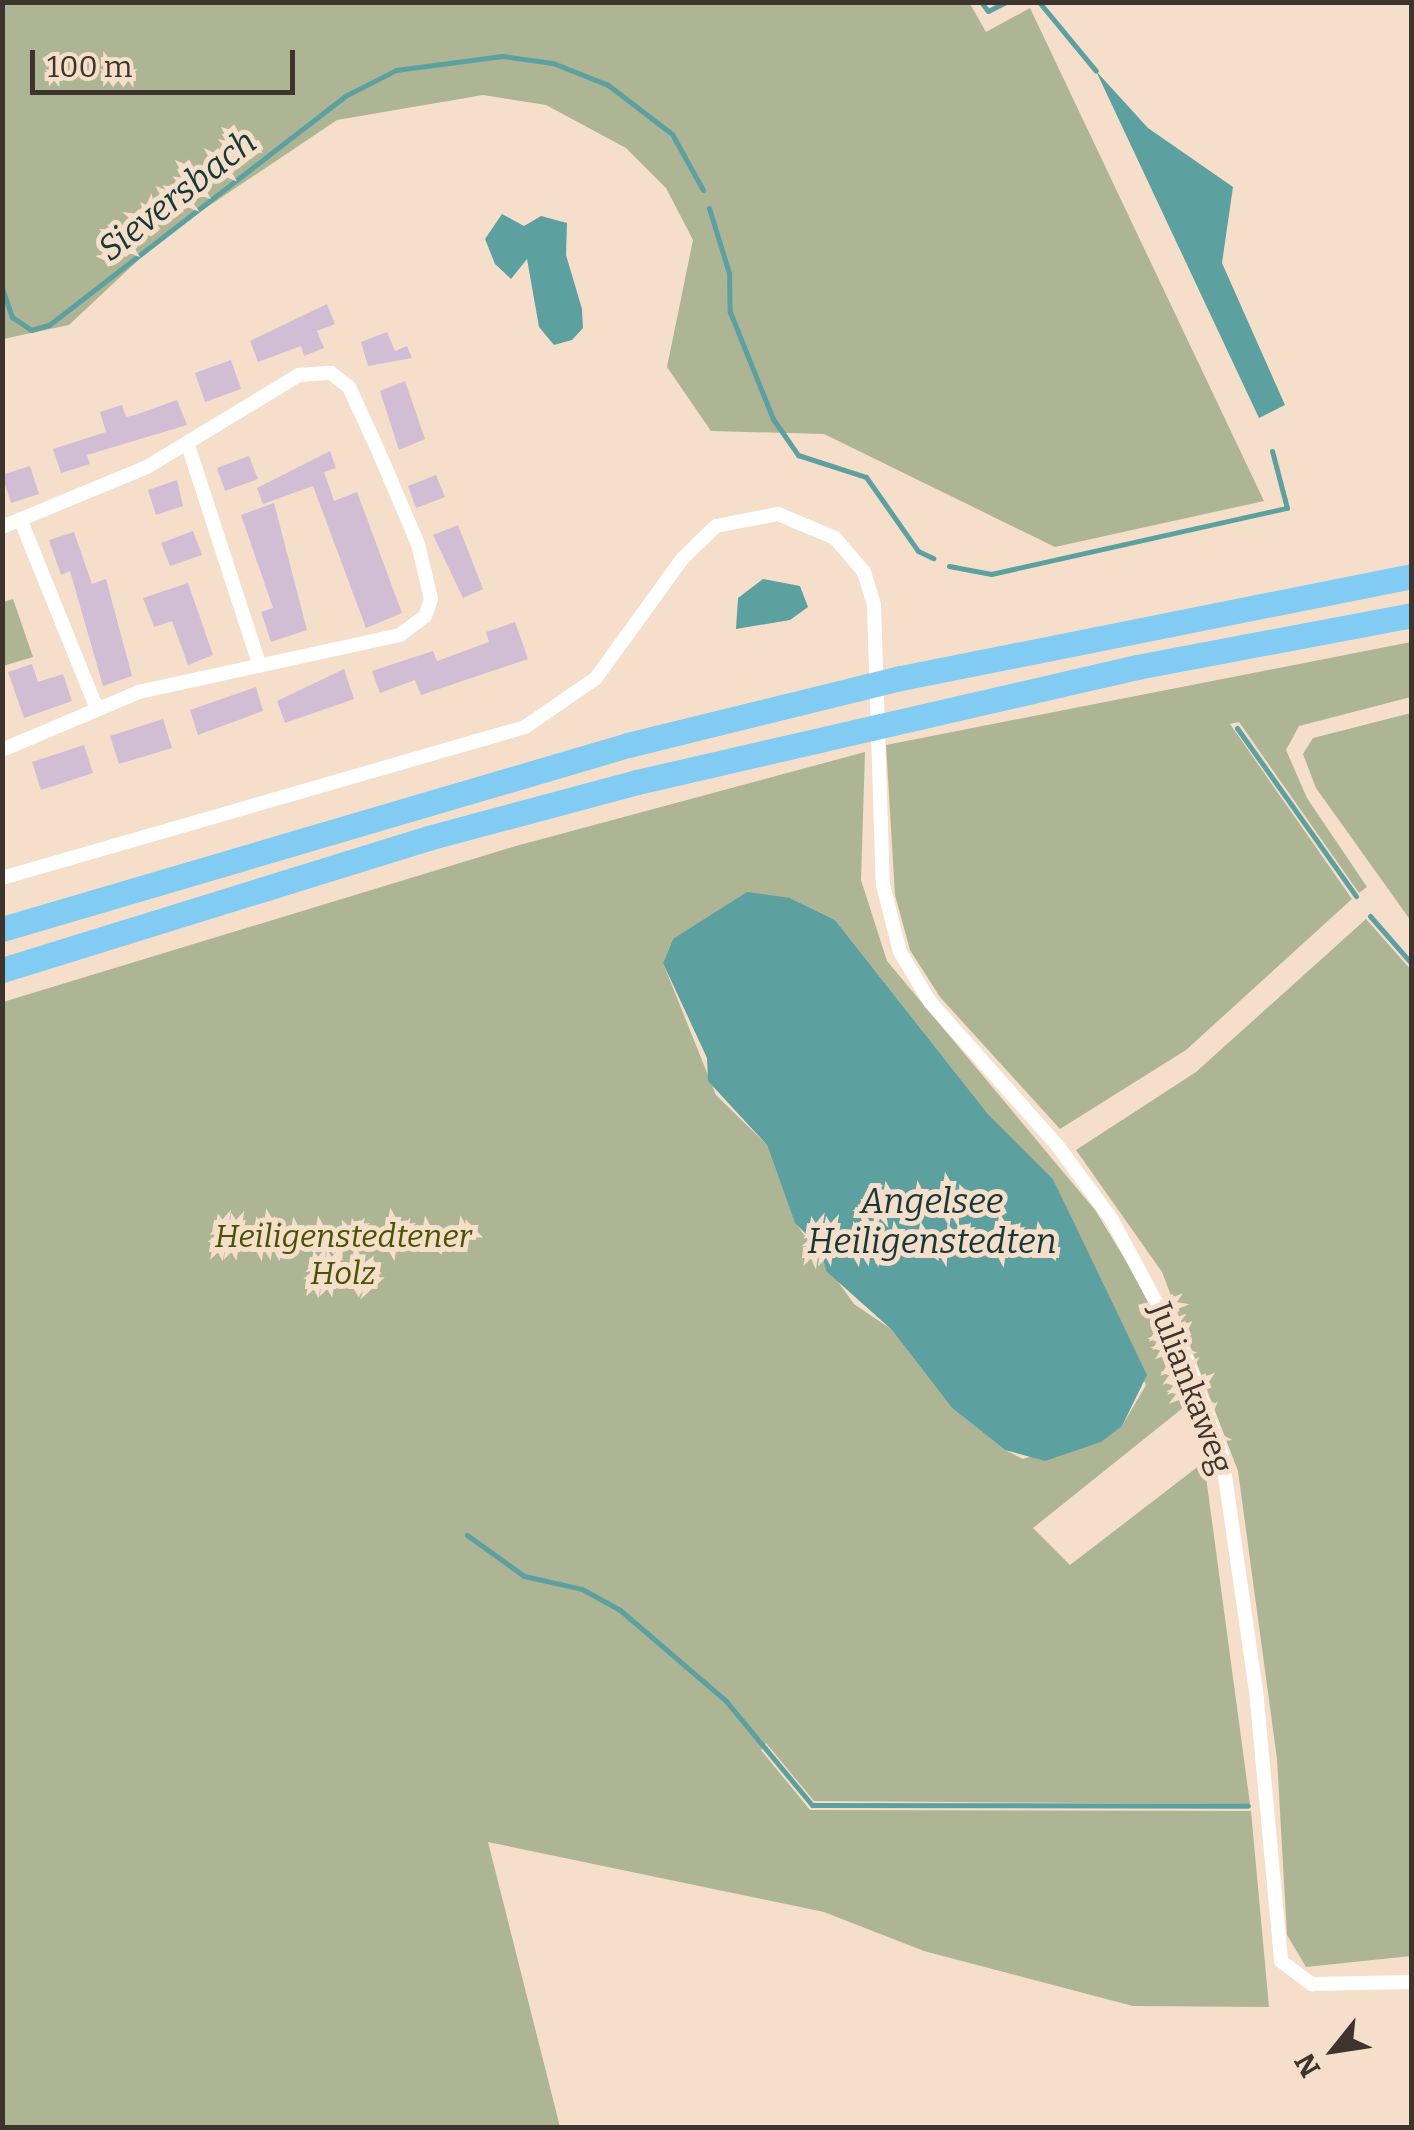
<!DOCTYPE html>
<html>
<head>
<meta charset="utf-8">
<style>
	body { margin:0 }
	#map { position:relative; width:1414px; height:2130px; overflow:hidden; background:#f5dfca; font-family:Bitter,serif }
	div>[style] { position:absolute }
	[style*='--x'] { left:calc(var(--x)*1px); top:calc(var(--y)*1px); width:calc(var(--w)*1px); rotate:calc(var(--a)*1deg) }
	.green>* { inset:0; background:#adb595 }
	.water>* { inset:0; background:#5da0a0 }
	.stream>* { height:5px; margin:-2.5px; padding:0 2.5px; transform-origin:2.5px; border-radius:2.5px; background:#5da0a0 }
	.building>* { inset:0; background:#d1bed4 }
	.street>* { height:14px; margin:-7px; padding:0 7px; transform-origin:7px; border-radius:7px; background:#fff }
	.highway>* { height:25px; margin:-12.5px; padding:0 12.5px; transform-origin:12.5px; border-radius:12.5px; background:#82cbf3 }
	span { translate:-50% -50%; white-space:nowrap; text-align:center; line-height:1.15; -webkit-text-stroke:10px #f5dfca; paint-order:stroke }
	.park-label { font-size:32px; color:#485402; font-style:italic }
	.street-label { font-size:32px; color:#3d352d }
	.water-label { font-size:35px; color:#163838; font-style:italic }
	.frame { position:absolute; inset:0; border:5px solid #3d352d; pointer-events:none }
	.north { position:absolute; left:1284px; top:2000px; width:100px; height:100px; -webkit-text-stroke:8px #f5dfca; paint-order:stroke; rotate:240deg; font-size:28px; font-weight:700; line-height:40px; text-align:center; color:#3d352d }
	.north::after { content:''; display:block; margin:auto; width:35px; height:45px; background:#3d352d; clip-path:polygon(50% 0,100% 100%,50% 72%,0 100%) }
	.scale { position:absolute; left:30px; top:50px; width:265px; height:45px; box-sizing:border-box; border:5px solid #3d352d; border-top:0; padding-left:12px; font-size:30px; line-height:35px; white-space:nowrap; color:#3d352d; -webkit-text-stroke:8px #f5dfca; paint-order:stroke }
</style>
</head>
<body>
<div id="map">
	<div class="green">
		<div style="clip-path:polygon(969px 2px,986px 32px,1030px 8px,1264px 501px,1055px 547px,824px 434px,711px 431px,667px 367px,693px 240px,666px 188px,626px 148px,546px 105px,483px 95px,337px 120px,164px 236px,69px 325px,3px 339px,3px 3px)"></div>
		<div style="clip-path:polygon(13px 599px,33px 657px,3px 666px,3px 602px)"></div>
		<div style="clip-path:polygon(1411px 642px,1411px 697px,1299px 726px,1286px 750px,1307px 798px,1367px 887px,1359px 893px,1239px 722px,1230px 724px,1352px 899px,1186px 1050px,1060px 1129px,940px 997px,910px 950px,895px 895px,886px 745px)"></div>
		<div style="clip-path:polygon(1411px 713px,1412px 713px,1411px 921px,1316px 788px,1303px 754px,1313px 738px)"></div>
		<div style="clip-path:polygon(evenodd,865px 752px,861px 880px,887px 961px,1095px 1210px,1145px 1292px,1189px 1403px,1033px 1528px,1070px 1565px,1204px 1462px,1250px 1804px,814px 1801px,766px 1743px,761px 1750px,810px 1810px,1251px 1811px,1269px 2007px,1133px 2006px,924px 1951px,824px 1912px,488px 1842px,560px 2127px,3px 2128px,3px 1002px,516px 846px,865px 752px,790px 898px,835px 920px,988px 1114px,1053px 1179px,1146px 1385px,1122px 1426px,1023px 1459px,1005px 1450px,952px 1408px,891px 1329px,854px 1304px,795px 1222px,767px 1145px,716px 1095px,663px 963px,673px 939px,790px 898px)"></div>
		<div style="clip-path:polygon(1366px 919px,1412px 971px,1411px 1956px,1306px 1967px,1287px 1935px,1277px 1759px,1238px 1471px,1162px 1272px,1076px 1150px,1196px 1072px)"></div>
	</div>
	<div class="water">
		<div style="clip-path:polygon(1096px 71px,1148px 128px,1233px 187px,1222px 263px,1285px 405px,1259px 418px)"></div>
		<div style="clip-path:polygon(502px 214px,524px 226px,541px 216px,567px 223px,566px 255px,582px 309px,583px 328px,572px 340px,554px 345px,539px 327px,527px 259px,511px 279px,495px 264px,485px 239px)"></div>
		<div style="clip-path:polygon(763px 579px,800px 586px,808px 607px,790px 620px,736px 629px,738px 598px)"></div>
		<div style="clip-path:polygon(747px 892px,790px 898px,835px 920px,988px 1114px,1053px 1179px,1147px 1375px,1122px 1426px,1101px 1442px,1045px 1461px,1005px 1450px,952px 1408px,891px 1329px,826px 1271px,821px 1249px,795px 1223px,767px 1145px,708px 1081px,707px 1058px,663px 963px,673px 939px)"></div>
	</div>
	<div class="stream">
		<div style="--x:981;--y:2;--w:11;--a:52"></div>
		<div style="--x:988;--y:11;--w:20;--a:-27"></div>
		<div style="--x:1039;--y:2;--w:89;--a:50.4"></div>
		<div style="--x:709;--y:208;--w:68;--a:72.9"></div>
		<div style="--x:729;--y:273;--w:39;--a:89"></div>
		<div style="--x:730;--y:312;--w:115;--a:68.1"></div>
		<div style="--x:773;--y:419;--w:44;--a:55.2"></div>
		<div style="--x:798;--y:455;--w:71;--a:17.9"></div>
		<div style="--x:866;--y:477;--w:90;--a:54.9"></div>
		<div style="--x:918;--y:551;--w:17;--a:25"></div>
		<div style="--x:2;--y:288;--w:31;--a:71"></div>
		<div style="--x:12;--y:317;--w:23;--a:34"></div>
		<div style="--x:31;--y:330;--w:19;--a:-16"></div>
		<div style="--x:49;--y:325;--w:374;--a:-37.7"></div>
		<div style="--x:345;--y:96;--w:57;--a:-27"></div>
		<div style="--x:396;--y:70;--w:107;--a:-7.5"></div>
		<div style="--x:502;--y:56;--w:51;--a:7.8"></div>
		<div style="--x:553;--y:63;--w:59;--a:21.8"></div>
		<div style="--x:608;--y:85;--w:81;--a:37.4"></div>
		<div style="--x:672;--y:134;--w:64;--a:61"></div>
		<div style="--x:949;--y:566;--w:43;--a:10.8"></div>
		<div style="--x:991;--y:574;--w:303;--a:-12.6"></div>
		<div style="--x:1287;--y:508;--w:59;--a:-104.7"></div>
		<div style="--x:1237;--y:728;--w:206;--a:54.7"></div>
		<div style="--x:1370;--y:916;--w:64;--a:48.8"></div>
		<div style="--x:467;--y:1535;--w:70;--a:35.7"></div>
		<div style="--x:524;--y:1576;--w:59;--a:12.6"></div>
		<div style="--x:582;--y:1589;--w:43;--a:28.9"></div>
		<div style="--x:620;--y:1610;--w:140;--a:40.6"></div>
		<div style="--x:726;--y:1701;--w:135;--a:50.4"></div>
		<div style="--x:812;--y:1805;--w:436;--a:0.1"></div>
	</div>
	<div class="building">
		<div style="clip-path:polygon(327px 304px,335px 324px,317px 331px,324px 348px,304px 356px,301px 346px,258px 362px,250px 341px)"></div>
		<div style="clip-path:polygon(387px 332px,395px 351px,407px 346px,412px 358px,368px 366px,361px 342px)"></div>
		<div style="clip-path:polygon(231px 360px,241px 389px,205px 402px,195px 373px)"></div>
		<div style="clip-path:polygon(405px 381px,425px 439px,399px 450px,380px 391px)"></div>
		<div style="clip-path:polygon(177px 400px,187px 425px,87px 455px,90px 464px,61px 473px,53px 449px,106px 432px,100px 412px,122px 405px,126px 417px,135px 415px)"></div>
		<div style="clip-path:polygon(330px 451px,336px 468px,324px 472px,334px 501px,357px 492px,402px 613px,366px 628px,313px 486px,263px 504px,257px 488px)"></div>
		<div style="clip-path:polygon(249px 456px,258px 479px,225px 491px,217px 468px)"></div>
		<div style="clip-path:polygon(30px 466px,39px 494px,11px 503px,2px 475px)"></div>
		<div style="clip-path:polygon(436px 475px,445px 497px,416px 508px,408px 486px)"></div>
		<div style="clip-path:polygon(177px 480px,183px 506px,156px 515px,148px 490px)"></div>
		<div style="clip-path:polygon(274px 503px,307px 630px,271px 642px,261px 612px,273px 608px,241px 515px)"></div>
		<div style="clip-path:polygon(458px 525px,483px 589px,463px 598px,433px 535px)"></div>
		<div style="clip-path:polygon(193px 531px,202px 555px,170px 566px,161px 543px)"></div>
		<div style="clip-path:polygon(74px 532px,92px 584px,106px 579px,132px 676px,103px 686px,70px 571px,61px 575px,49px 540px)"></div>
		<div style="clip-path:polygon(188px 583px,213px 655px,188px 665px,172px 621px,154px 627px,143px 598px)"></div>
		<div style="clip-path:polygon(515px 622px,528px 659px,421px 695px,415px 680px,380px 693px,372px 671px,433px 651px,437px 661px,489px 642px,486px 632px)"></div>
		<div style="clip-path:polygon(32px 664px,38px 682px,63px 674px,72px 701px,24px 718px,8px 672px)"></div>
		<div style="clip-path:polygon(344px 669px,354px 699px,285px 723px,277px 701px)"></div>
		<div style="clip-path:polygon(256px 687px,263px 711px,198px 735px,190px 710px)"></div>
		<div style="clip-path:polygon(163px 719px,172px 748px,119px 764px,110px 736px)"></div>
		<div style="clip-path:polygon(84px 745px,93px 773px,41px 790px,32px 762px)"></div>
	</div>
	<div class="street">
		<div style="--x:188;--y:445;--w:232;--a:72"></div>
		<div style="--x:21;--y:521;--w:201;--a:68"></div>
		<div style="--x:2;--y:527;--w:157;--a:-22.5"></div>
		<div style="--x:147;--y:467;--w:178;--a:-31.2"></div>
		<div style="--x:299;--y:375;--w:32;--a:-4"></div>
		<div style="--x:331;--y:373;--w:23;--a:38"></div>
		<div style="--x:349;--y:387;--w:67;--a:65.3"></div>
		<div style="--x:377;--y:448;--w:104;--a:66.9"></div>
		<div style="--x:418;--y:544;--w:57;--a:76.7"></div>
		<div style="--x:431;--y:599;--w:18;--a:109"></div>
		<div style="--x:425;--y:616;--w:31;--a:143"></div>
		<div style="--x:400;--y:635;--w:267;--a:167.7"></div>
		<div style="--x:139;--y:692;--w:149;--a:157.1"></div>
		<div style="--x:2;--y:878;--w:544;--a:-16.1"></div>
		<div style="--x:525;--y:727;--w:86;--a:-34.6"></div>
		<div style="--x:596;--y:678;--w:148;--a:-54.1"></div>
		<div style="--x:683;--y:558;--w:46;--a:-44.1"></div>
		<div style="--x:716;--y:526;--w:63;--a:-11"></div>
		<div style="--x:778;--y:514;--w:62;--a:22.8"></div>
		<div style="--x:835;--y:538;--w:45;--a:49.5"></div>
		<div style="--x:864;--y:572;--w:34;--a:73"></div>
		<div style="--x:874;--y:605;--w:280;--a:88.2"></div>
		<div style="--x:883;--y:885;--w:69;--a:75.8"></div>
		<div style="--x:900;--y:952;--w:58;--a:59"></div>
		<div style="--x:930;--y:1002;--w:191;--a:48.4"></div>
		<div style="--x:1057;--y:1145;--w:93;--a:53.7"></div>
		<div style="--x:1112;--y:1220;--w:157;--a:61.8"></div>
		<div style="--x:1186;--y:1358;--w:103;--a:69.6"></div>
		<div style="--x:1222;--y:1455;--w:237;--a:81.8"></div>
		<div style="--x:1256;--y:1690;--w:272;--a:84.7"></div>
		<div style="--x:1281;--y:1961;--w:39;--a:37"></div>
		<div style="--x:1312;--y:1984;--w:100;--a:-1.1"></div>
	</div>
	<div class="highway">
		<div style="--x:2;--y:929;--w:652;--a:-16.38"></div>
		<div style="--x:628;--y:745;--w:281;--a:-13.8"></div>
		<div style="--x:901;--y:678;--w:521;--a:-11.29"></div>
		<div style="--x:2;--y:970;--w:446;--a:-17.2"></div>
		<div style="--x:428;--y:838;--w:216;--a:-15"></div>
		<div style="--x:637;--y:782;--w:513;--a:-12.95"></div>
		<div style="--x:1137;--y:667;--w:280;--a:-10.7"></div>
	</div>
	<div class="park-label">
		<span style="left:343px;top:1255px">Heiligenstedtener<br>Holz</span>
	</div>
	<div class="street-label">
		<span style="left:1191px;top:1388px;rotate:69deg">Juliankaweg</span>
	</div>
	<div class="water-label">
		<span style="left:177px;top:195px;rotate:-38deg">Sieversbach</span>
		<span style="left:932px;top:1221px">Angelsee<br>Heiligenstedten</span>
	</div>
	<div class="frame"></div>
	<div class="north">N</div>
	<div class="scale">100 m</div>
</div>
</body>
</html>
